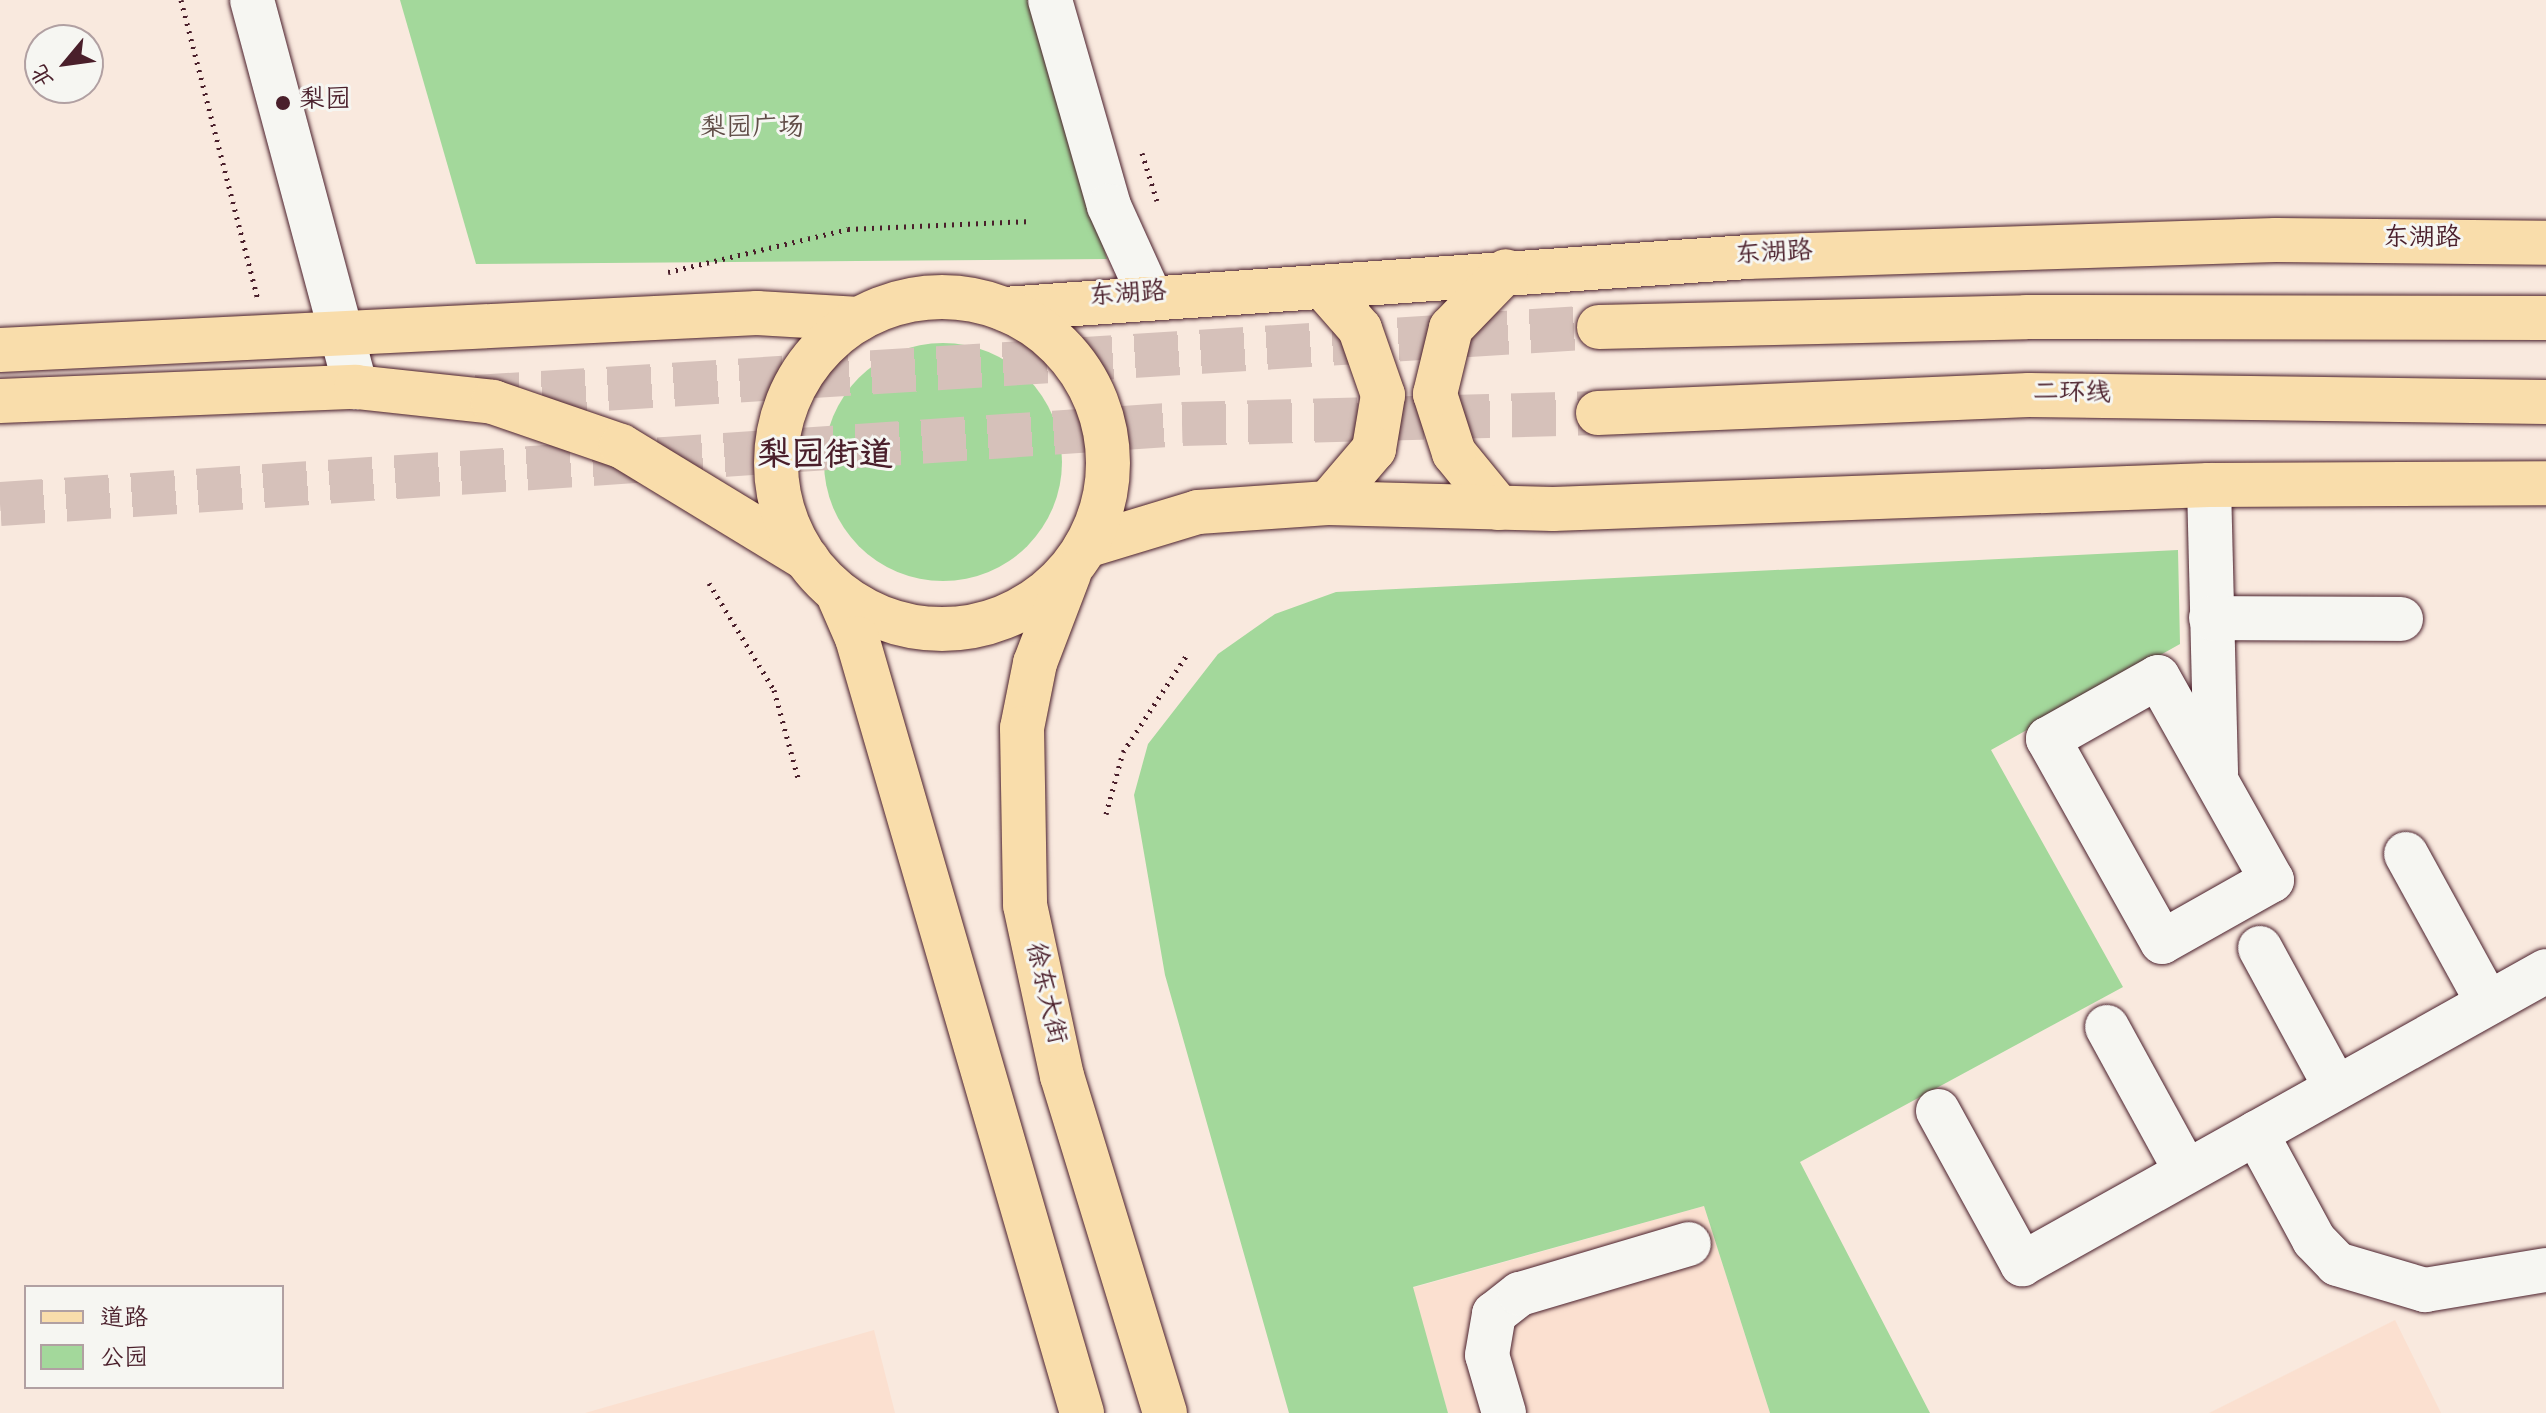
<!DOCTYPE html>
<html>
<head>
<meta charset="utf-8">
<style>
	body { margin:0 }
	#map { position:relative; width:2546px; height:1413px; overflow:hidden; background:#f9e9de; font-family:"Gochi Hand","LXGW WenKai TC",sans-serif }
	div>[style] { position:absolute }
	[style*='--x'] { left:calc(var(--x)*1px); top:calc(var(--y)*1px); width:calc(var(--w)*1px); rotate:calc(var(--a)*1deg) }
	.built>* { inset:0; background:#fbe0d0 }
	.green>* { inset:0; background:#a3d89b }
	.round { border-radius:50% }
	.highway-tunnel>* { height:44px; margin-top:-22px; transform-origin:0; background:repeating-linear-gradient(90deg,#d6c1ba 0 44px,transparent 0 66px) }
	.path>* { height:5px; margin-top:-2.5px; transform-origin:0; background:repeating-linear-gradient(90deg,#4a1f2b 0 2px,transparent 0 8px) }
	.roads { filter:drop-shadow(0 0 2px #4a1f2b) drop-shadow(0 0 2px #4a1f2b) }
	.minor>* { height:44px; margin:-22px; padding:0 22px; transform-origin:22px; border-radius:22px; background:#f6f6f2 }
	.major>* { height:44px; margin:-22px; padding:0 22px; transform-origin:22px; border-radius:22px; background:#f9ddab }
	.highway>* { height:44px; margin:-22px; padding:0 22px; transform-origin:22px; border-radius:22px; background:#f9ddab }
	.highway>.ring { margin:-22px; padding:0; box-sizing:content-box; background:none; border:44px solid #f9ddab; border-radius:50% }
	.dots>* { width:22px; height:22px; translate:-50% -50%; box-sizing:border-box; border:4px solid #f6f6f2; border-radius:50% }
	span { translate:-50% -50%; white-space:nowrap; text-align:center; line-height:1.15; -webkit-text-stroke:6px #f6f6f2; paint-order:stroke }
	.poi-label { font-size:26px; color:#4a1f2b }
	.left { translate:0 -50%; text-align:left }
	.park-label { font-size:26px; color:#604d47 }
	.street-label { font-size:26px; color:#4a1f2b }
	.district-label { font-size:34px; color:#4a1f2b; font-weight:700 }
	.legend { position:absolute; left:24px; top:1285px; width:260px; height:104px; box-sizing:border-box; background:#f6f6f2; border:2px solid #b1a0a2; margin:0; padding:10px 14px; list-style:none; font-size:24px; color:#4a1f2b }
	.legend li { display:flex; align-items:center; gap:16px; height:40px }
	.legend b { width:40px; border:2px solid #b1a0a2 }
	.north { position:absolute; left:24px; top:24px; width:80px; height:80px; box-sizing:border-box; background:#f6f6f2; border:2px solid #b1a0a2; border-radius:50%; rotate:241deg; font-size:22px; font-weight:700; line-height:32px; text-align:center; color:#4a1f2b }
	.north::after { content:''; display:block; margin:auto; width:28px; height:36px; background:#4a1f2b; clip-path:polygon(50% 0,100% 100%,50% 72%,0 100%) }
</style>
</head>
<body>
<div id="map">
	<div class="built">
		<div style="clip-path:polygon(1704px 1206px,1770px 1413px,1448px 1413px,1412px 1288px)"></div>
		<div style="clip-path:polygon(2395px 1320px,2441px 1413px,2209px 1413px)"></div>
		<div style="clip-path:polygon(874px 1330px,895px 1413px,585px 1413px)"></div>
	</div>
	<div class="green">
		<div style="clip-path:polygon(400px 0,1031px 0,1107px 259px,476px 264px)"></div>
		<div class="round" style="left:824px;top:343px;width:238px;height:238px"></div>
		<div style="clip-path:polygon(2178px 550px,2180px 644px,1991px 750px,2123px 987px,1800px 1162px,1930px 1413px,1770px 1413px,1704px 1206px,1413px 1287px,1448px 1413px,1289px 1413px,1165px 975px,1134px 795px,1148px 744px,1218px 654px,1275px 614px,1336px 592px)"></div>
	</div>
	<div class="highway-tunnel">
		<div style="--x:476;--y:397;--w:1125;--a:-3.57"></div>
		<div style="--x:0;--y:504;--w:1185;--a:-3.87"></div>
		<div style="--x:1182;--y:424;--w:416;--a:-1.5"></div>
	</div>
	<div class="path">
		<div style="--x:181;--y:0;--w:307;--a:75.6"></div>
		<div style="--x:1142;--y:153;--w:50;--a:72.6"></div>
		<div style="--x:668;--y:272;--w:185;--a:-13.4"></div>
		<div style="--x:848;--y:229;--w:184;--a:-2.5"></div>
		<div style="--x:709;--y:583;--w:125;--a:58.7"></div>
		<div style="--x:774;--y:690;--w:91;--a:74.7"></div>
		<div style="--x:1106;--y:814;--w:64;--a:-74.7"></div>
		<div style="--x:1123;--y:752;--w:118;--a:-56.7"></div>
	</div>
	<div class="roads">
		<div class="minor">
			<div style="--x:252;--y:0;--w:401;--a:75"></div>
			<div style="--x:1050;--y:0;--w:214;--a:74"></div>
			<div style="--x:1109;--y:206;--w:97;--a:65.6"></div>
			<div style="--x:2209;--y:485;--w:289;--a:88.6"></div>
			<div style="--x:2211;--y:618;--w:190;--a:0.3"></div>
			<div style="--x:2158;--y:677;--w:233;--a:60.7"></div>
			<div style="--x:2272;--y:880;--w:126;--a:150.6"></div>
			<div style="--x:2162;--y:942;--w:233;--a:-119.3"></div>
			<div style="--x:2048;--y:739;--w:126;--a:-29.4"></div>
			<div style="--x:2406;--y:854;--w:170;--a:61.2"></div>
			<div style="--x:2260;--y:948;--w:159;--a:61.5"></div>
			<div style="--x:2107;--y:1027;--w:164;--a:61.3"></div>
			<div style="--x:1938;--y:1111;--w:175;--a:61.2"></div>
			<div style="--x:2022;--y:1264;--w:600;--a:-29.21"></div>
			<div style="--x:2256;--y:1133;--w:122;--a:61.5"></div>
			<div style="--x:2314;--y:1240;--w:33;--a:46"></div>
			<div style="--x:2337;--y:1264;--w:92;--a:16.5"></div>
			<div style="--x:2425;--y:1290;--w:123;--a:-9.4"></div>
			<div style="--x:1504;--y:1413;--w:60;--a:-106.3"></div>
			<div style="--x:1487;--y:1355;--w:42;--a:-80.3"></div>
			<div style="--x:1494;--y:1314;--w:33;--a:-38"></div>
			<div style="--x:1520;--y:1294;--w:176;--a:-16.5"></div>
		</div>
		<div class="major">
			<div style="--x:1325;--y:289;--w:53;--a:48.8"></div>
			<div style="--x:1360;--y:329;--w:70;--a:70.8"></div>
			<div style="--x:1383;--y:395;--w:55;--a:99.5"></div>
			<div style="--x:1374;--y:449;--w:71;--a:130.4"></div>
			<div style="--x:1004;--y:309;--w:745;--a:-4"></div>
			<div style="--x:1747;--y:257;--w:529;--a:-1.84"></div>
			<div style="--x:2276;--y:240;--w:270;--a:0.6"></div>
			<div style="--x:0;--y:350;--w:758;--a:-2.8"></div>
			<div style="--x:757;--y:313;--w:102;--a:3.4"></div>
			<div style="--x:0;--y:401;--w:356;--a:-2.3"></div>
			<div style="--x:356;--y:387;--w:138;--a:6.2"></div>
			<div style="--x:493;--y:402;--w:135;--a:19"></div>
			<div style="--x:621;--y:446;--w:218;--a:31.3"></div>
			<div style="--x:1499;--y:508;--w:71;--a:-129.3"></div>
			<div style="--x:1454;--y:453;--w:62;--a:-107.9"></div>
			<div style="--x:1435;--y:394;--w:68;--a:-76.4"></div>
			<div style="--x:1451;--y:328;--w:79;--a:-46"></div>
			<div style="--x:1086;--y:546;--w:117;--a:-16.9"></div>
			<div style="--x:1198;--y:512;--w:130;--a:-4"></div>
			<div style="--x:1328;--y:503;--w:225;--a:1.5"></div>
			<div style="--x:1553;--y:509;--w:656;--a:-2.1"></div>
			<div style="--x:2209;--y:485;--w:337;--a:-0.3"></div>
		</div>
		<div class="highway">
			<div class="ring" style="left:776px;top:297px;width:288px;height:288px"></div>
			<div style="--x:1599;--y:327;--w:427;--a:-1.3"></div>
			<div style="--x:2026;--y:317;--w:520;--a:0.11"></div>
			<div style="--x:1598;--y:413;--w:431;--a:-2.4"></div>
			<div style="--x:2029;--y:395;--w:517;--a:0.78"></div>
			<div style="--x:1069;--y:574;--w:95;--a:110.9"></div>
			<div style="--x:1035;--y:663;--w:66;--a:101.3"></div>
			<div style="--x:1022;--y:728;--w:177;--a:89"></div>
			<div style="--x:1025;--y:905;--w:175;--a:77.8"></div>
			<div style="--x:1062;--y:1076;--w:352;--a:73"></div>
			<div style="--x:837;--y:592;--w:50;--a:66.5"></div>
			<div style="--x:857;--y:638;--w:807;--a:73.81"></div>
		</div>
	</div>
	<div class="dots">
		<div style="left:283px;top:103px;background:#4a1f2b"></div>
	</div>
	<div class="poi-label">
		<span class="left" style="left:299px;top:103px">梨园</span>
	</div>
	<div class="park-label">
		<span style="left:752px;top:131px">梨园广场</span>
	</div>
	<div class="street-label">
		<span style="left:2422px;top:241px">东湖路</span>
		<span style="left:1774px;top:256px;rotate:-3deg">东湖路</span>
		<span style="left:1128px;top:297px;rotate:-4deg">东湖路</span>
		<span style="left:2072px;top:396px;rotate:1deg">二环线</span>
		<span style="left:1043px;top:994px;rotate:77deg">徐东大街</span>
	</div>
	<div class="district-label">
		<span style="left:825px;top:460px">梨园街道</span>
	</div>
	<ul class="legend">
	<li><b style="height:10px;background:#f9ddab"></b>道路</li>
	<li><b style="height:22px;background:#a3d89b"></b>公园</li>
	</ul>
	<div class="north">北</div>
</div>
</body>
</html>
